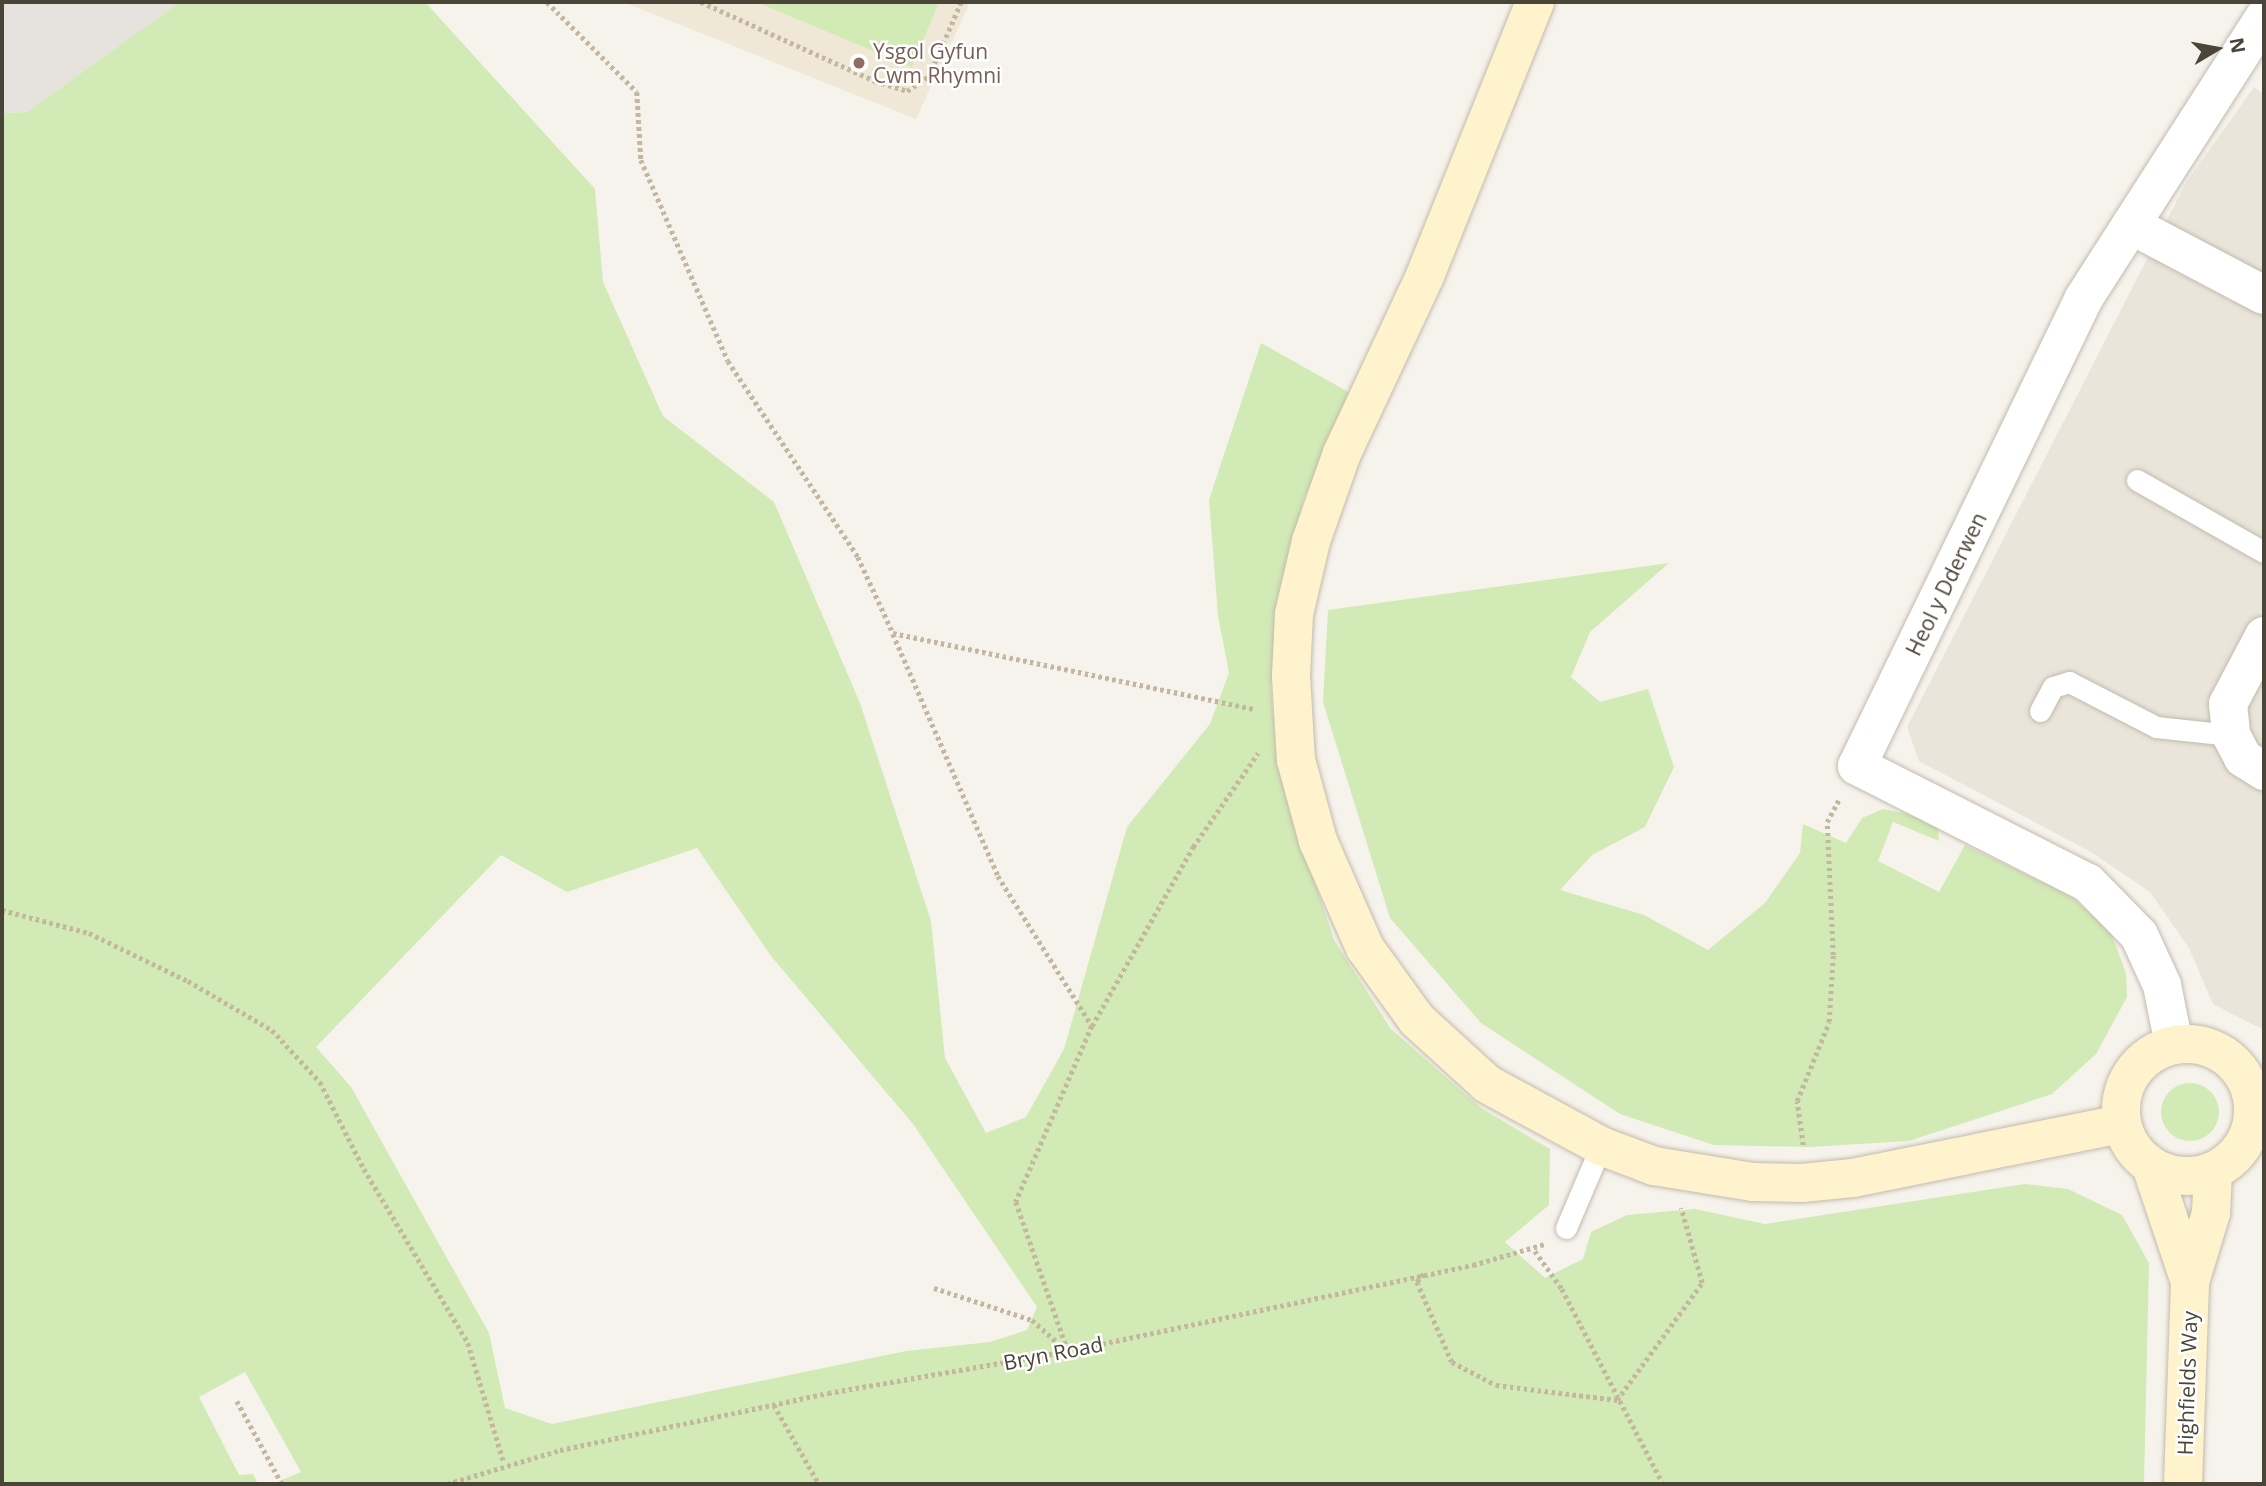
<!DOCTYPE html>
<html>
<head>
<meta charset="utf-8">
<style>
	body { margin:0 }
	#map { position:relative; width:2266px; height:1486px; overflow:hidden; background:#f6f3ec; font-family:"Open Sans",sans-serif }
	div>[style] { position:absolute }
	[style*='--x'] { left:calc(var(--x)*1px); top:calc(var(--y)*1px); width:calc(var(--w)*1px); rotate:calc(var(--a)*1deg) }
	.residential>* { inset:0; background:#eae5da }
	.industrial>* { inset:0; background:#e6e2dd }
	.education>* { inset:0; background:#efe8d6 }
	.green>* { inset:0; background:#d2eab5 }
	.round { border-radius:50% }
	.path>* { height:4.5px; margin-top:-2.25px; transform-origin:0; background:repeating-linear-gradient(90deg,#c4b79f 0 3.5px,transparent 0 7px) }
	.roads { filter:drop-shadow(0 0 2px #c2bbae) drop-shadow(0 0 2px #c2bbae) }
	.service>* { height:21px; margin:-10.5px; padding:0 10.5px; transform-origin:10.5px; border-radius:10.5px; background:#fff }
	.minor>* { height:38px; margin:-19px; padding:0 19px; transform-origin:19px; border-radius:19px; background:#fff }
	.tertiary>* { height:38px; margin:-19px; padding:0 19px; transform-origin:19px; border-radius:19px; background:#fff }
	.secondary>* { height:38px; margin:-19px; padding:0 19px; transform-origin:19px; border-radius:19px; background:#fff3cd }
	.secondary>.ring { margin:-19px; padding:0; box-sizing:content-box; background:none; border:38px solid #fff3cd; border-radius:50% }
	.dots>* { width:19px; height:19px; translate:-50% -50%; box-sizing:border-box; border:4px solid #fff; border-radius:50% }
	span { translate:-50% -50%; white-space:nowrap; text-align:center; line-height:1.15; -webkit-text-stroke:5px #fff; paint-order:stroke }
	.education-label { font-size:21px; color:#785e54 }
	.left { translate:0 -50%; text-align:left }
	.street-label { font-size:21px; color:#4b4439 }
	.frame { position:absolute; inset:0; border:4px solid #4b4439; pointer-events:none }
	.north { position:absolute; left:2182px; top:14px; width:70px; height:70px; -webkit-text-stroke:5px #fff; paint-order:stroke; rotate:80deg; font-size:19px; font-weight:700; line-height:28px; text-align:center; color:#4b4439 }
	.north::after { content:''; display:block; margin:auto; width:24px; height:32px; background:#4b4439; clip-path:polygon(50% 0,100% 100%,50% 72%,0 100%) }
</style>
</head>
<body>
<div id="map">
	<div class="residential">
		<div style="clip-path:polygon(2254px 87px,2264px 94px,2264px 1030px,2213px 1004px,2189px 948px,2150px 892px,2091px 852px,1919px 761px,1907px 727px,2187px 181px)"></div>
	</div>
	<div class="industrial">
		<div style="clip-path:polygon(2px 2px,180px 2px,27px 112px,2px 113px)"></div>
	</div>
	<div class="education">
		<div style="clip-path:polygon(623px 2px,970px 2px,916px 119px)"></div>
	</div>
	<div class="green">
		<div style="clip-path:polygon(evenodd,180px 2px,425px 2px,595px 189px,603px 282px,663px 416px,774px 502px,860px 703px,931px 921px,945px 1058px,986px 1133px,1026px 1117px,1064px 1049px,1127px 827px,1210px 724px,1229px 673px,1218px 616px,1209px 500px,1261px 343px,1352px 394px,1304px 498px,1277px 601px,1271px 687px,1277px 766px,1334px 940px,1391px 1029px,1481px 1108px,1550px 1149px,1549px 1205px,1505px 1242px,1545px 1278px,1583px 1259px,1591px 1232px,1627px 1215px,1695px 1209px,1765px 1224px,2025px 1184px,2068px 1189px,2122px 1215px,2149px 1263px,2144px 1484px,272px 1484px,301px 1472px,245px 1372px,199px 1397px,239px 1475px,253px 1474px,258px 1484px,2px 1484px,2px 113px,27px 112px,180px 2px,697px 848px,771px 956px,913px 1124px,1037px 1307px,1027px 1330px,990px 1342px,906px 1351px,552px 1424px,505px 1408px,489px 1333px,351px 1087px,316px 1047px,501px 855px,567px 892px,697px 848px)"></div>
		<div style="clip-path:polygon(756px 2px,939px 2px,912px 67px)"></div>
		<div style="clip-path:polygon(1669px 563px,1590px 632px,1571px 677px,1600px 702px,1648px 689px,1674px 767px,1645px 827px,1592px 855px,1560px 890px,1644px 915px,1708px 950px,1765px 903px,1800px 853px,1803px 824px,1846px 843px,1862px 818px,1883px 809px,1909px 814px,1938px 827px,1939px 841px,1893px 822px,1878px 861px,1939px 892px,1965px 845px,2069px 895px,2110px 930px,2126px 973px,2127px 997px,2096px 1054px,2052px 1094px,1909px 1141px,1810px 1147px,1714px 1145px,1620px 1114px,1481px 1023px,1390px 918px,1323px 702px,1328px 610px)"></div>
		<div class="round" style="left:2161px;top:1083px;width:58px;height:58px"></div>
	</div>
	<div class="path">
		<div style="--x:547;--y:2;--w:127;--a:45"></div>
		<div style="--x:637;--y:92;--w:68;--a:86.6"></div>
		<div style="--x:641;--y:160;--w:219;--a:66.6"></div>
		<div style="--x:728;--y:361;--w:235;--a:56.4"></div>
		<div style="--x:858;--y:557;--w:84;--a:65.3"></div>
		<div style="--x:893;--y:633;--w:370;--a:11.9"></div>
		<div style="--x:701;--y:2;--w:191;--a:24.4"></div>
		<div style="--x:875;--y:81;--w:34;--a:17"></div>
		<div style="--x:907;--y:91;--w:27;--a:-34"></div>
		<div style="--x:929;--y:76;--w:81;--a:-66.6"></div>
		<div style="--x:893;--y:634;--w:264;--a:66.5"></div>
		<div style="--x:998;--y:876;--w:177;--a:57.9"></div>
		<div style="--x:1092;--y:1026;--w:192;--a:113.4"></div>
		<div style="--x:1016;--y:1202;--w:158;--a:70.8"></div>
		<div style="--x:2;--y:910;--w:90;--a:14.8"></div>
		<div style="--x:89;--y:933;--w:110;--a:25.9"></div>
		<div style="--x:188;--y:981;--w:97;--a:30.3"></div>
		<div style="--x:272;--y:1030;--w:71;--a:47.3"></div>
		<div style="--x:320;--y:1082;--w:97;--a:63.2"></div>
		<div style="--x:364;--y:1169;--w:203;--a:59.1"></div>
		<div style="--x:468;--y:1343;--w:125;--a:73.3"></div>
		<div style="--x:1092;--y:1026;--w:206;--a:-60.6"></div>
		<div style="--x:1193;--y:847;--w:114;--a:-55.3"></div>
		<div style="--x:1803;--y:1145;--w:44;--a:-97.8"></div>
		<div style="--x:1797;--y:1101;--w:85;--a:-67.9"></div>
		<div style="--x:1829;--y:1022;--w:67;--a:-86.6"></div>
		<div style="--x:1833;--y:955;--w:133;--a:-92.6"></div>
		<div style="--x:1827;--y:822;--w:27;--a:-62"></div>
		<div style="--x:1535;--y:1251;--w:47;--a:54.6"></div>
		<div style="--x:1562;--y:1289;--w:220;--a:62.6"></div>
		<div style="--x:1424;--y:1274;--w:11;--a:131"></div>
		<div style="--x:1417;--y:1282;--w:87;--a:66.4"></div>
		<div style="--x:1452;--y:1362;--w:50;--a:27.6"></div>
		<div style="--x:1496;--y:1385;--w:122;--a:7.1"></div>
		<div style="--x:1617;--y:1400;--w:145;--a:-54"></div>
		<div style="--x:1702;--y:1283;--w:78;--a:-105.6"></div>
		<div style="--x:934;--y:1288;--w:103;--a:18.1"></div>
		<div style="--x:1032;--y:1320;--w:47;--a:41.5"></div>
		<div style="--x:237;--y:1401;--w:94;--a:61.5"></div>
		<div style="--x:774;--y:1405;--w:91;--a:60.3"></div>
		<div style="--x:447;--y:1484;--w:118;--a:-16.7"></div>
		<div style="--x:560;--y:1450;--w:274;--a:-12"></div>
		<div style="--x:828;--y:1393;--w:244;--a:-9.9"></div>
		<div style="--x:1068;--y:1351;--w:414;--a:-12"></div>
		<div style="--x:1473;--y:1265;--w:75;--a:-16.3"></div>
	</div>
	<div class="roads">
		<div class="service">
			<div style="--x:2137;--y:480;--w:146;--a:29.6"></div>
			<div style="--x:2040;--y:711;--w:27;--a:-62"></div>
			<div style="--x:2053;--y:687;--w:17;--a:-17"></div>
			<div style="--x:2069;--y:682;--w:98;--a:27.3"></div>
			<div style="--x:2156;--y:727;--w:75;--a:6.1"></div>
			<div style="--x:1566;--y:1228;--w:89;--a:-66.9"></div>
		</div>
		<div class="minor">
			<div style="--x:2131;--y:225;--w:150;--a:27.8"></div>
			<div style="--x:2264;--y:636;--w:77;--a:117.9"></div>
			<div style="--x:2228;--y:704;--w:31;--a:84"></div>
			<div style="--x:2231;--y:735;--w:26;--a:62"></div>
			<div style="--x:2243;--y:758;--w:25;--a:32"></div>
			<div style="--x:2174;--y:1045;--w:61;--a:-101.3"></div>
			<div style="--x:2162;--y:985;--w:55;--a:-114.7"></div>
			<div style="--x:2139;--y:935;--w:73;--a:-134.4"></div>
			<div style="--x:2088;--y:883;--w:259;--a:-153.1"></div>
			<div style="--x:1857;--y:766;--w:520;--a:-64.12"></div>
			<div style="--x:2084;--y:298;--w:333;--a:-57.3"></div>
		</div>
		<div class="tertiary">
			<div style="--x:2253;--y:1108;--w:11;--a:0"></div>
		</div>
		<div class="secondary">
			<div style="--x:1535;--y:2;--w:295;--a:111.9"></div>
			<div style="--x:1425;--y:276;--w:195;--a:115.1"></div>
			<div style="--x:1342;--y:453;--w:93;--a:109.4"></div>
			<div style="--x:1311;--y:541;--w:75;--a:103.1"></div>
			<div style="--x:1294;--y:614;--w:62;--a:92.8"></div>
			<div style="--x:1291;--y:676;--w:84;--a:86.6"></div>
			<div style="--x:1296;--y:760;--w:84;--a:74.8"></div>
			<div style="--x:1318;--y:841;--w:117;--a:66.3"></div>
			<div style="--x:1365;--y:948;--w:89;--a:54.2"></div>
			<div style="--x:1417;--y:1020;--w:95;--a:42.4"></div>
			<div style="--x:1487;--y:1084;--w:130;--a:28.5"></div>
			<div style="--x:1601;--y:1146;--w:57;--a:20.7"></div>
			<div style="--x:1654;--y:1166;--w:100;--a:9.2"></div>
			<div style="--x:1753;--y:1182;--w:49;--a:1.2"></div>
			<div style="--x:1802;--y:1183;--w:51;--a:-5.6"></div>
			<div style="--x:1853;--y:1178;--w:274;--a:-11.4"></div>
			<div class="ring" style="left:2121px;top:1044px;width:94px;height:94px"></div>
			<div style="--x:2151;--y:1166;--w:122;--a:71.4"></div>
			<div style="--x:2183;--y:1484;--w:202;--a:-88"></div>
			<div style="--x:2190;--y:1282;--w:72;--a:-73.1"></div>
			<div style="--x:2211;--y:1213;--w:41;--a:-87.2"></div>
		</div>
	</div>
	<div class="dots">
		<div style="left:859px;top:63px;background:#8d6e63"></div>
	</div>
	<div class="education-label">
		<span class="left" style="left:873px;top:63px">Ysgol Gyfun<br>Cwm Rhymni</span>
	</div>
	<div class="street-label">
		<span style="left:1946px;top:584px;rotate:-64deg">Heol y Dderwen</span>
		<span style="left:1053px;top:1353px;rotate:-11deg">Bryn Road</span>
		<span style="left:2187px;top:1383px;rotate:-88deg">Highfields Way</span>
	</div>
	<div class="frame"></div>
	<div class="north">N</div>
</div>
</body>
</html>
